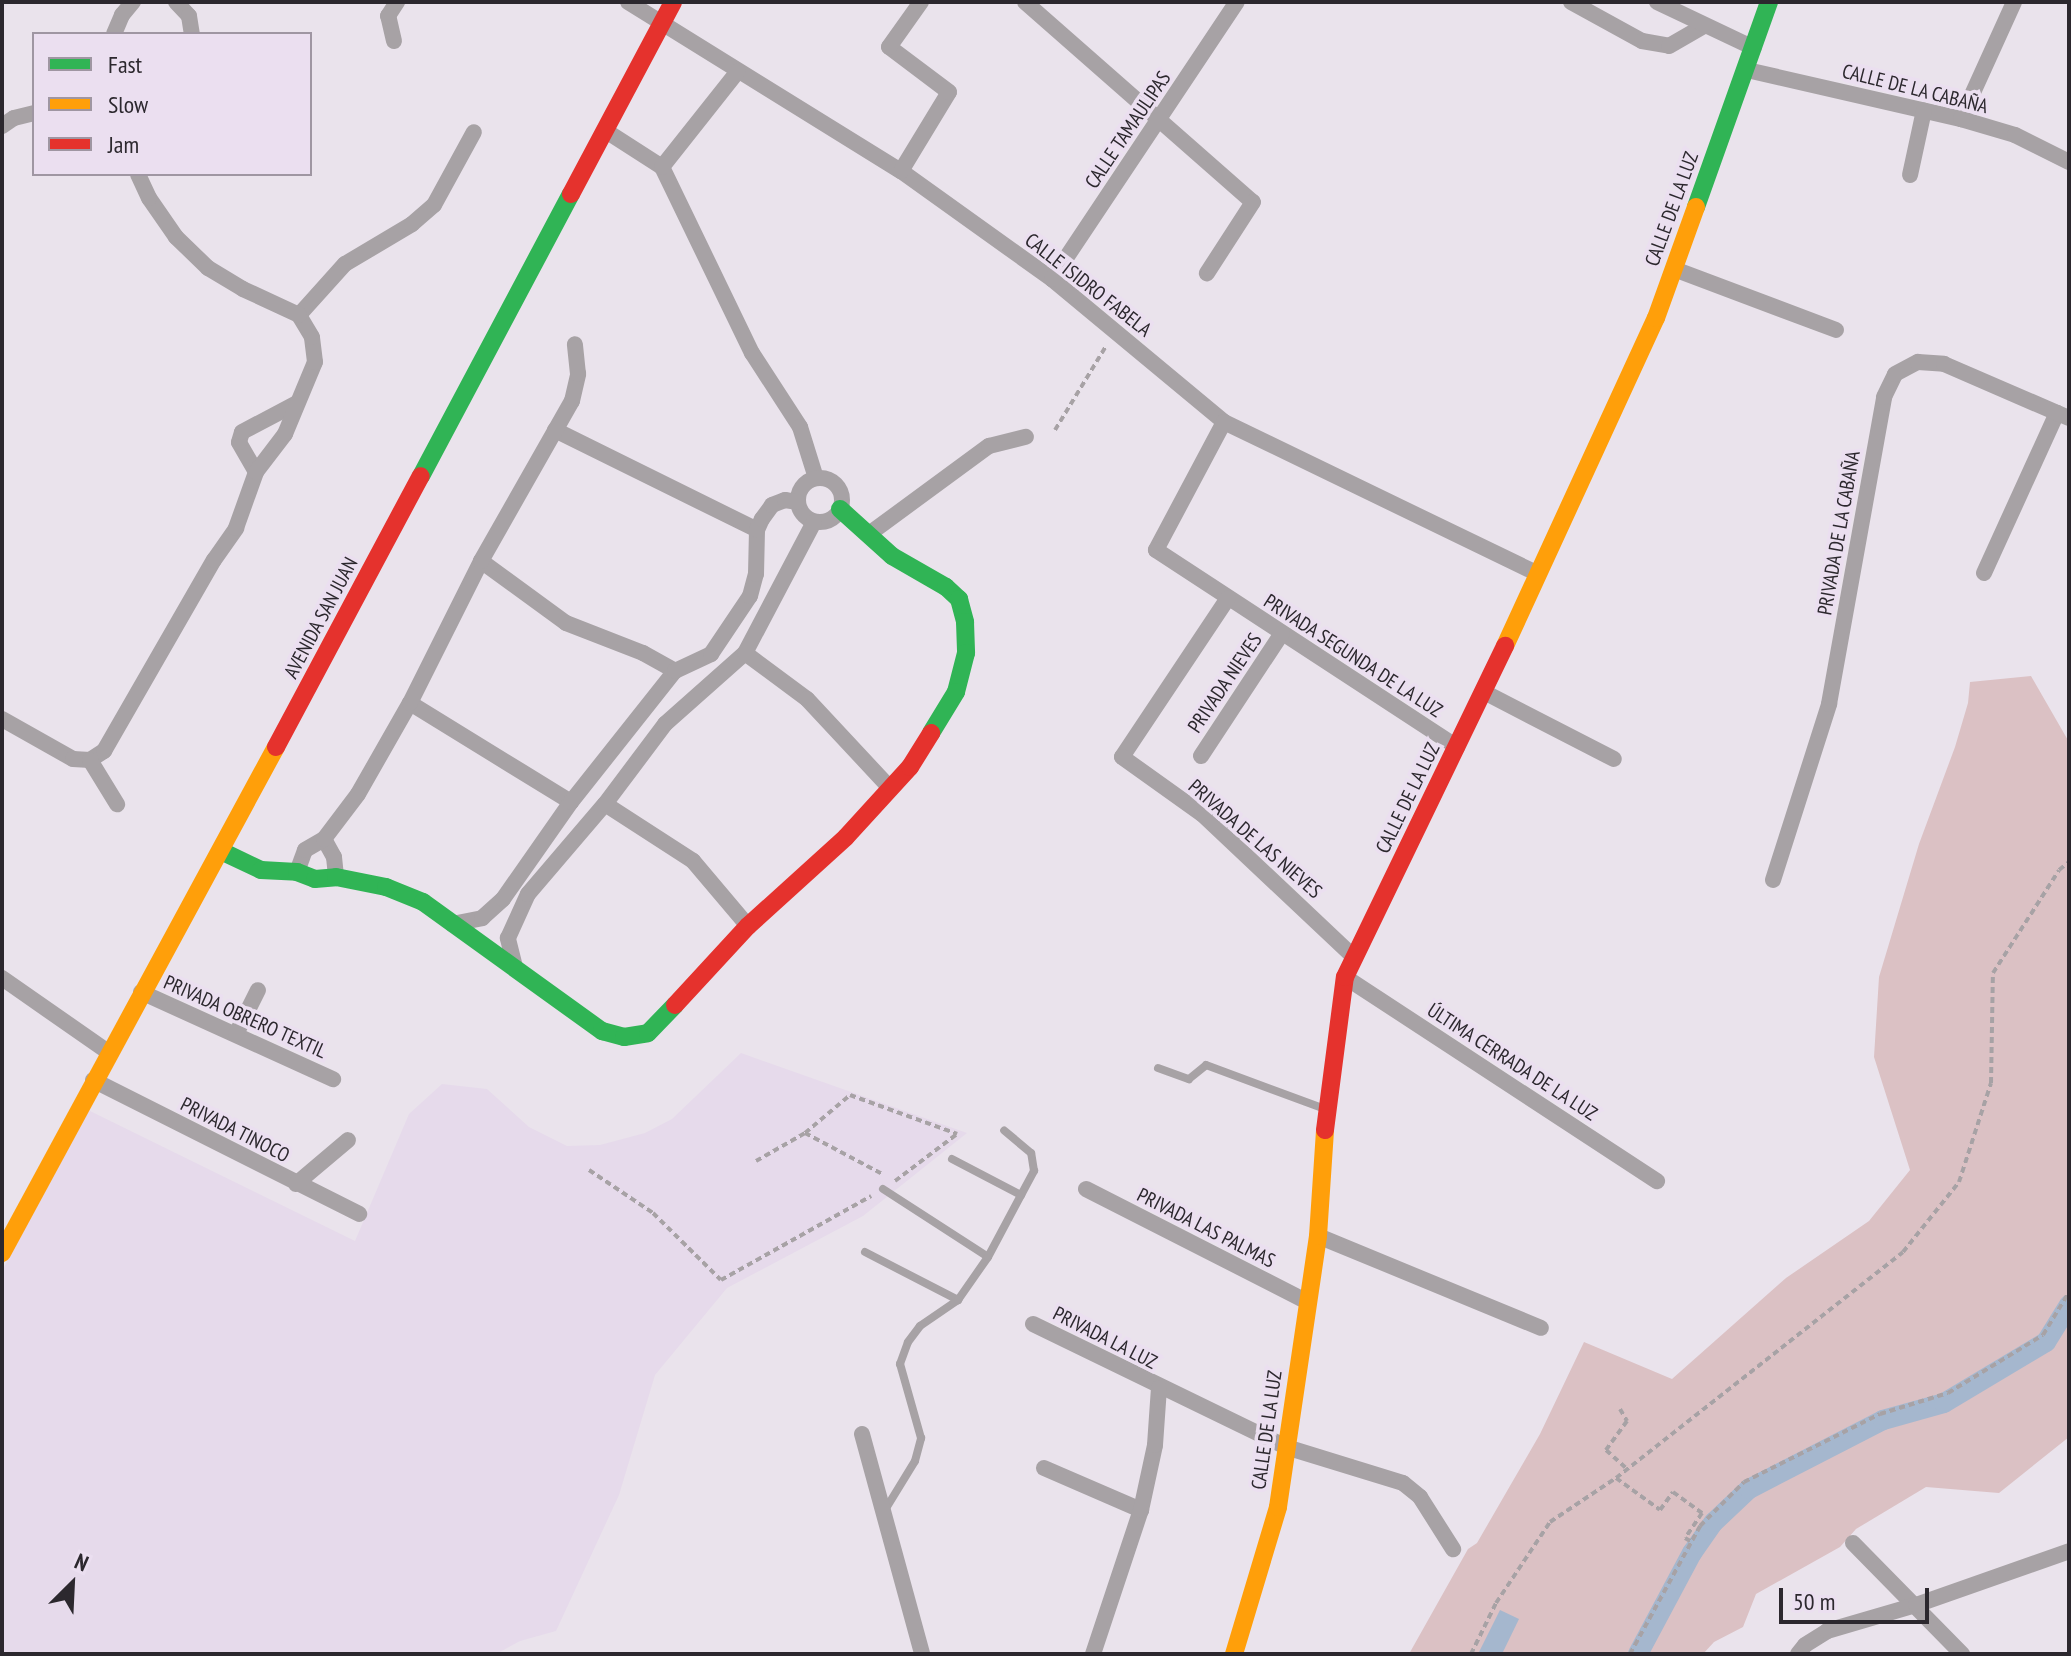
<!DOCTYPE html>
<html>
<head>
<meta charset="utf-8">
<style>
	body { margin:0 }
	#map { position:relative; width:2071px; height:1656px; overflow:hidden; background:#eae3ec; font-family:"PT Sans Narrow",sans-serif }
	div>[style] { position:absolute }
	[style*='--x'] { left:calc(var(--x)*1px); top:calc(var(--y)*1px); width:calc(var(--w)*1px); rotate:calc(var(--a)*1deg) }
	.built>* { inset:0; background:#e6daeb }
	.green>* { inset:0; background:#dbc1c4 }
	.water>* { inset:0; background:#a5b7ce }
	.canal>* { height:20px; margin:-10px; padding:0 10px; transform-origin:10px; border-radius:10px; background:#a5b7ce }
	.path>* { height:4px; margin-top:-2px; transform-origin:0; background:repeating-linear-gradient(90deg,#a7a2a5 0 6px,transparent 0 10px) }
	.lane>* { height:8px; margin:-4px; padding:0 4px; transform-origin:4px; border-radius:4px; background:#a7a2a5 }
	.street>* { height:16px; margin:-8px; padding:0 8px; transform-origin:8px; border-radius:8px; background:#a7a2a5 }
	.street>.ring { margin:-8px; padding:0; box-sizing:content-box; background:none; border:16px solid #a7a2a5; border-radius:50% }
	.fast>* { height:18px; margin:-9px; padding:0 9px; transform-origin:9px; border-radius:9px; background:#30b455 }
	.slow>* { height:18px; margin:-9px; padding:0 9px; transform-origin:9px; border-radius:9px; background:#ff9f0a }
	.jam>* { height:18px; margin:-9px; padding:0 9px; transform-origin:9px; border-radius:9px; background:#e5322d }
	span { translate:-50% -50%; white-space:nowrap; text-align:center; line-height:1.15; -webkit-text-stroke:7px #ebdff0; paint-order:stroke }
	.street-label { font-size:20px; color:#2c282e }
	.frame { position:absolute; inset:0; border:4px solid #2c282e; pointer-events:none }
	.legend { position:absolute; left:32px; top:32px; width:280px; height:144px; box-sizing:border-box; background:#ebdff0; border:2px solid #9f96a2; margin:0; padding:10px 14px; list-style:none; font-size:24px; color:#2c282e }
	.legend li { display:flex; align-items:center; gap:16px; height:40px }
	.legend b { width:40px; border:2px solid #9f96a2 }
	.north { position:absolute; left:32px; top:1544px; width:80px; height:80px; -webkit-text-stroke:6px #ebdff0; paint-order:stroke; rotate:24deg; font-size:22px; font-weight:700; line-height:32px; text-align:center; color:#2c282e }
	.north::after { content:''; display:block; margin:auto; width:28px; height:36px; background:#2c282e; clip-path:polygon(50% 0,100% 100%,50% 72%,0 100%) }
	.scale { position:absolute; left:1779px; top:1588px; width:150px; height:36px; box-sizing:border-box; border:4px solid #2c282e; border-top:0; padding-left:10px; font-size:24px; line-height:28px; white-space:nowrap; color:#2c282e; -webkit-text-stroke:6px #ebdff0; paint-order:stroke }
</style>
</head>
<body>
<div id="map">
	<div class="built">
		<div style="clip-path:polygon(741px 1053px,967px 1133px,863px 1216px,727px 1288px,655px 1375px,619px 1495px,556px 1631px,520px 1641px,496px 1654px,2px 1654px,2px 1271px,88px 1110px,355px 1241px,409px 1114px,442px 1084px,487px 1089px,529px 1127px,567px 1146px,600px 1145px,645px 1133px,672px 1119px)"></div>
	</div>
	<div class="green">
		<div style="clip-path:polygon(2031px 676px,2069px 742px,2069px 1437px,1999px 1493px,1926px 1487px,1856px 1529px,1840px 1547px,1756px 1594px,1743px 1627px,1714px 1642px,1703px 1654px,1409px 1654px,1468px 1549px,1477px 1543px,1540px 1434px,1584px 1342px,1672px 1379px,1786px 1278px,1869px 1221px,1910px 1170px,1874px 1057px,1879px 977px,1919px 844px,1955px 747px,1968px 703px,1970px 682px)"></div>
	</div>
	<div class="water">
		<div style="clip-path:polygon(1500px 1610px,1519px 1619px,1502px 1654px,1478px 1654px)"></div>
	</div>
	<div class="canal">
		<div style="--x:1638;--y:1654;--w:115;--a:-61.9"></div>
		<div style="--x:1692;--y:1553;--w:38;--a:-55"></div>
		<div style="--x:1714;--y:1522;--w:48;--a:-43.3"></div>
		<div style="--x:1749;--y:1489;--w:151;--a:-27.2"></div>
		<div style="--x:1883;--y:1420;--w:63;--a:-15.6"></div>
		<div style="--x:1944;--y:1403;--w:119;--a:-30.9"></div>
		<div style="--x:2046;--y:1342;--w:44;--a:-58.1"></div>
	</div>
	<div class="path">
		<div style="--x:1055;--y:430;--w:98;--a:-58.7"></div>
		<div style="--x:805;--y:1133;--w:87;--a:28"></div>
		<div style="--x:756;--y:1161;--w:56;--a:-29.7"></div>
		<div style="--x:805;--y:1133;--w:59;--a:-40.2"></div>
		<div style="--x:850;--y:1095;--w:114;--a:20"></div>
		<div style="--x:589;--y:1170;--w:77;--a:33.9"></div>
		<div style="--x:653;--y:1213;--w:95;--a:44.6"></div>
		<div style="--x:721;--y:1280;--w:172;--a:-29.2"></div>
		<div style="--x:895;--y:1181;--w:78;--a:-37.2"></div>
		<div style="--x:1620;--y:1409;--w:14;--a:60"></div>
		<div style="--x:1627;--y:1421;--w:36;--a:126"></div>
		<div style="--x:1606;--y:1450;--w:28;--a:42"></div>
		<div style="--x:1616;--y:1478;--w:54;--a:36"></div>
		<div style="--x:1660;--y:1510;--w:22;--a:-54"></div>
		<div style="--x:1673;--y:1492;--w:36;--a:36"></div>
		<div style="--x:1702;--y:1513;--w:30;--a:124"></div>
		<div style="--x:1685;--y:1538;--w:8;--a:30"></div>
		<div style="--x:1471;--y:1654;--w:57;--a:-63.9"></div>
		<div style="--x:1496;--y:1603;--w:97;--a:-56.3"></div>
		<div style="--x:1550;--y:1522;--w:79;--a:-33.7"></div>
		<div style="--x:1616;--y:1478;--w:365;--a:-38.2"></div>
		<div style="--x:1903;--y:1252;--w:90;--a:-51.3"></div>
		<div style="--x:1959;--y:1182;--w:104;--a:-72.1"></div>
		<div style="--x:1991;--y:1083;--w:110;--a:-89"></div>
		<div style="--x:1993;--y:973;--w:122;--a:-57.3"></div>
		<div style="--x:2059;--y:870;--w:13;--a:-39"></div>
		<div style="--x:1630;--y:1654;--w:146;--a:-61.3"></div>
		<div style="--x:1700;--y:1526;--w:62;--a:-45"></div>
		<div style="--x:1744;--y:1482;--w:152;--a:-26.6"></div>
		<div style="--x:1880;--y:1414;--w:71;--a:-17.2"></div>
		<div style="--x:1948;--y:1393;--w:111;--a:-31.4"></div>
		<div style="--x:2043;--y:1335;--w:50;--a:-58.8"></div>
	</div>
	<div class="lane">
		<div style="--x:1158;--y:1068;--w:33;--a:20"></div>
		<div style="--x:1189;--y:1079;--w:22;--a:-39"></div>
		<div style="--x:1206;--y:1065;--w:124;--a:20.3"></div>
		<div style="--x:952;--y:1159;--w:78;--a:27.6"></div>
		<div style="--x:883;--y:1189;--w:125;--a:32.9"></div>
		<div style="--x:865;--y:1252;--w:105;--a:27.3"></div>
		<div style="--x:885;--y:1510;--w:57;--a:-58.5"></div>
		<div style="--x:915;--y:1461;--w:24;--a:-75"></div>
		<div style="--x:921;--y:1438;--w:77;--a:-105.8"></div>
		<div style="--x:900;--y:1364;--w:23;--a:-70"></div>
		<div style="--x:908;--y:1342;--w:20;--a:-53"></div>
		<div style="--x:920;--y:1326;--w:46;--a:-34.4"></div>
		<div style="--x:958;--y:1300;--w:52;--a:-55.1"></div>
		<div style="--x:988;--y:1257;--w:98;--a:-61.9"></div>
		<div style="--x:1034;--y:1171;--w:18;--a:-99"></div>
		<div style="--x:1031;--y:1153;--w:35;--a:-140"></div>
	</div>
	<div class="street">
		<div style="--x:176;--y:2;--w:19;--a:47"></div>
		<div style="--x:189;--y:16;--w:18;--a:81"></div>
		<div style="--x:628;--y:2;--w:321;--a:31.8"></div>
		<div style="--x:901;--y:171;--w:186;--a:35.6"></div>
		<div style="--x:1052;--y:279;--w:224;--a:39.7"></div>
		<div style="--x:1224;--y:422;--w:347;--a:25.8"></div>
		<div style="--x:1025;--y:2;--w:303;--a:41.3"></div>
		<div style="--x:1253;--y:202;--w:85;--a:122.9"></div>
		<div style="--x:1571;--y:2;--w:81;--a:28.8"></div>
		<div style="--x:1642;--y:41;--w:27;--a:10"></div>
		<div style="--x:1669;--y:46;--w:39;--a:-30"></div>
		<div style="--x:1657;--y:2;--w:107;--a:25.4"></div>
		<div style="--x:114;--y:34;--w:21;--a:-67"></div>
		<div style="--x:122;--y:15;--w:17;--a:-50"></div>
		<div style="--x:394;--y:41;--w:26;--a:-103"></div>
		<div style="--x:388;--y:16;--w:17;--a:-57"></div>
		<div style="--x:1747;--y:70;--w:220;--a:12.9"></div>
		<div style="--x:1961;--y:119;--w:56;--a:16.5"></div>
		<div style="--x:2015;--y:135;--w:60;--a:26.6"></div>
		<div style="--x:1961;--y:119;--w:128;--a:-65.6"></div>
		<div style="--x:2;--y:126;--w:14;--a:-34"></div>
		<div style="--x:14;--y:118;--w:21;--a:-14"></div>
		<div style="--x:606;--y:131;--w:67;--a:32.7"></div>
		<div style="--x:662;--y:167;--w:207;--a:64.2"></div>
		<div style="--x:752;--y:353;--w:88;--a:57"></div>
		<div style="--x:800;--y:427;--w:53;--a:72.6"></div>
		<div style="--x:662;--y:167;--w:122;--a:-51.6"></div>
		<div style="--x:901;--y:171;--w:92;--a:-58.7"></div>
		<div style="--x:949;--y:92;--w:75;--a:-143.1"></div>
		<div style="--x:889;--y:47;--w:55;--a:-54.6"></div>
		<div style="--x:1910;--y:175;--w:66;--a:-77.8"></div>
		<div style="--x:1674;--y:269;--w:173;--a:20.6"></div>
		<div style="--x:1052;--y:279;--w:333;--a:-56.3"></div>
		<div style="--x:299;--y:315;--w:69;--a:-48"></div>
		<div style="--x:345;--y:264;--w:78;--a:-30.8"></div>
		<div style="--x:412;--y:224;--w:29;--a:-41"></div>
		<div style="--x:434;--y:205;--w:83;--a:-61.3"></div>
		<div style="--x:1224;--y:422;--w:145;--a:118"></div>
		<div style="--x:1156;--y:550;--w:360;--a:33.2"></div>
		<div style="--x:555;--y:430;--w:225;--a:26.3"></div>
		<div style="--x:256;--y:472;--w:34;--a:-120"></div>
		<div style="--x:239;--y:442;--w:10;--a:-73"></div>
		<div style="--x:242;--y:432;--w:62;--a:-27.8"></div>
		<div class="ring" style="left:798px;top:478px;width:28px;height:28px"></div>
		<div style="--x:869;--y:534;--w:149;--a:-36.3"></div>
		<div style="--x:989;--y:446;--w:38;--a:-14"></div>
		<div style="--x:481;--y:561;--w:105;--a:36.1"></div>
		<div style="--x:566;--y:623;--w:83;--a:21.3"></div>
		<div style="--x:643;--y:653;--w:37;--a:29"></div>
		<div style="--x:1984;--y:573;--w:176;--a:-65.5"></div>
		<div style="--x:1228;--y:598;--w:191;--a:123.7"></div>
		<div style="--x:1122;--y:757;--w:98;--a:35.5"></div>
		<div style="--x:1202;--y:814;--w:210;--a:43.3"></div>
		<div style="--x:745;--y:653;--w:77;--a:36.6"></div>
		<div style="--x:807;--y:699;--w:122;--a:47"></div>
		<div style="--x:1484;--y:692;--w:146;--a:27.3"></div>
		<div style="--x:410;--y:703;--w:189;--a:31.6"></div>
		<div style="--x:2;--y:719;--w:81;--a:29.4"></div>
		<div style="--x:73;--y:759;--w:17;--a:3"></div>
		<div style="--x:90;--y:760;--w:17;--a:-33"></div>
		<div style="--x:104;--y:751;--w:220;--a:-60.1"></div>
		<div style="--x:214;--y:560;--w:39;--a:-55"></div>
		<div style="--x:236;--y:528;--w:59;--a:-70.3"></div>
		<div style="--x:256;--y:472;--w:48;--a:-52.7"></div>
		<div style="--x:285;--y:434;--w:78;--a:-67.4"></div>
		<div style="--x:315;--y:362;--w:25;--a:-97"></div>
		<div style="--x:312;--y:337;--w:26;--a:-121"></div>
		<div style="--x:299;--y:315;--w:62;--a:-155.1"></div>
		<div style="--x:243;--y:289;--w:41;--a:-149"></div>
		<div style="--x:208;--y:268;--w:45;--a:-135.9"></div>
		<div style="--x:176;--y:237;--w:47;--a:-124.7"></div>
		<div style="--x:149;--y:198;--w:26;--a:-115"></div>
		<div style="--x:1201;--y:756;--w:147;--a:-56.6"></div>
		<div style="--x:90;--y:760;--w:52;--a:58.5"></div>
		<div style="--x:605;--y:804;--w:105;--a:32.9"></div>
		<div style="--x:693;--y:861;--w:85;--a:49.8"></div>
		<div style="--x:324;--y:839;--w:21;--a:61"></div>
		<div style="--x:334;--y:857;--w:20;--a:84"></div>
		<div style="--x:297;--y:872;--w:23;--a:-70"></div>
		<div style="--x:305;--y:850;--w:22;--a:-30"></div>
		<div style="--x:324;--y:839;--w:56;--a:-52.9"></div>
		<div style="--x:358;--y:794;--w:105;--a:-60.3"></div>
		<div style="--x:410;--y:703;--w:159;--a:-63.4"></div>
		<div style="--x:481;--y:561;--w:184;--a:-60.4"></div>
		<div style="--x:572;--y:401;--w:28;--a:-77"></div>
		<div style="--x:578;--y:374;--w:30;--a:-96"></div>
		<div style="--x:1773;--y:880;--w:185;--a:-72.3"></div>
		<div style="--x:1829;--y:704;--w:312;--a:-79.8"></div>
		<div style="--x:1884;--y:397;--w:25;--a:-64"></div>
		<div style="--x:1895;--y:374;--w:26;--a:-28"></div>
		<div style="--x:1918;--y:362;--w:26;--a:4"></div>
		<div style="--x:1944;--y:364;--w:136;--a:23.4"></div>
		<div style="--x:452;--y:924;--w:31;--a:-11"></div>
		<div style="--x:482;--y:918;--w:28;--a:-42"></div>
		<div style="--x:503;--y:899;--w:118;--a:-55"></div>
		<div style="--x:571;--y:802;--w:167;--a:-51.6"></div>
		<div style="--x:675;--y:671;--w:40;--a:-25"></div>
		<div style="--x:711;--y:654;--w:70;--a:-56.1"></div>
		<div style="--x:750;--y:596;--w:23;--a:-75"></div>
		<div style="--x:756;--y:574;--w:44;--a:-88.7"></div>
		<div style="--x:757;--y:530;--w:12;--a:-66"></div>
		<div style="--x:762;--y:519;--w:17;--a:-54"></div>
		<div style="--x:772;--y:505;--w:14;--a:-21"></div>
		<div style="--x:785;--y:500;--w:13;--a:9"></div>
		<div style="--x:515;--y:967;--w:30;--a:-104"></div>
		<div style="--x:508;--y:938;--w:48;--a:-65.6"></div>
		<div style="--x:528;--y:894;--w:118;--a:-49.5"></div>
		<div style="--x:605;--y:804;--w:100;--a:-53.1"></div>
		<div style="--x:665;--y:724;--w:107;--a:-41.6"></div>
		<div style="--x:745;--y:653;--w:148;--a:-62.2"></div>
		<div style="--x:1345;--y:977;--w:373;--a:33.2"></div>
		<div style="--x:2;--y:978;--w:129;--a:34.9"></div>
		<div style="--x:141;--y:992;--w:211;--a:24.4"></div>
		<div style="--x:236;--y:1034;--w:49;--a:-63.4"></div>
		<div style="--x:93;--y:1080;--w:298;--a:26.7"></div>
		<div style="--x:296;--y:1184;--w:68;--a:-40.2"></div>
		<div style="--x:1086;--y:1189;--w:249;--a:27"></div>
		<div style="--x:1318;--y:1236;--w:241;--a:22.4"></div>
		<div style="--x:1033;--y:1324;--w:281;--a:25.9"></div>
		<div style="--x:1286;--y:1447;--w:122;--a:17.1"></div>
		<div style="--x:1403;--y:1483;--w:22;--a:39"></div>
		<div style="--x:1420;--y:1497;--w:62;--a:57.6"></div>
		<div style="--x:862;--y:1434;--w:228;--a:74.7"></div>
		<div style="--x:1044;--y:1468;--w:106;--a:23.4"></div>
		<div style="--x:1853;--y:1543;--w:156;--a:45.5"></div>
		<div style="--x:1093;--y:1654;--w:152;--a:-71.6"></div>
		<div style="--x:1141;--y:1510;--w:66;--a:-77.8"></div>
		<div style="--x:1155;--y:1445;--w:57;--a:-86"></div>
		<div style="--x:1798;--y:1654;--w:11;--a:-52"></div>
		<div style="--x:1805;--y:1645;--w:26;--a:-32"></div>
		<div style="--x:1827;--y:1631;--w:93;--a:-16.3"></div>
		<div style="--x:1916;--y:1605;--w:162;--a:-19.4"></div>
	</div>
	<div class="fast">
		<div style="--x:1696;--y:207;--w:218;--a:-70.4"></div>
		<div style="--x:421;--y:476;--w:319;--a:-62"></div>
		<div style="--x:840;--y:509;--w:70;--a:42.1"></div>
		<div style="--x:892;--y:556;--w:62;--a:29.9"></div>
		<div style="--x:946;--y:587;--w:18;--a:43"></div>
		<div style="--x:959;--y:599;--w:24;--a:75"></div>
		<div style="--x:965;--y:622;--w:31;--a:88"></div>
		<div style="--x:966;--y:653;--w:40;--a:104.4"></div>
		<div style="--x:956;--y:692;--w:48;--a:121.4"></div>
		<div style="--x:221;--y:851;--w:44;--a:25.4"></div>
		<div style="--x:261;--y:870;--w:36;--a:3"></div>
		<div style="--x:297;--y:872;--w:19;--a:21"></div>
		<div style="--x:315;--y:879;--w:21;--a:-5"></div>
		<div style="--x:336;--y:877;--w:51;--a:11.3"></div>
		<div style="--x:386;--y:887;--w:40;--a:22"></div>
		<div style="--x:423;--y:902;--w:221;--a:35.8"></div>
		<div style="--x:602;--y:1031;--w:23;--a:15"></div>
		<div style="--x:624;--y:1037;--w:24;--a:-9"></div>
		<div style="--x:648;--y:1033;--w:39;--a:-46"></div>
	</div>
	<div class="slow">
		<div style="--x:1505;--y:646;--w:361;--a:-65.3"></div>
		<div style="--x:1656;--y:318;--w:118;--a:-70.2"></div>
		<div style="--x:2;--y:1253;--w:575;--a:-61.56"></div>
		<div style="--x:1234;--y:1654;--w:153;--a:-73.3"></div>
		<div style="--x:1278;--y:1507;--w:274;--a:-81.6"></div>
		<div style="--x:1318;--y:1236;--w:106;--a:-86.2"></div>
	</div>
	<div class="jam">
		<div style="--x:571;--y:194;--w:217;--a:-62"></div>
		<div style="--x:276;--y:747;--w:307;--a:-61.9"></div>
		<div style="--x:675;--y:1005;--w:108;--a:-47.3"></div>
		<div style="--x:748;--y:926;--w:132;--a:-42.2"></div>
		<div style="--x:846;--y:837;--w:95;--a:-47.6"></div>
		<div style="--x:910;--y:767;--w:40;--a:-58"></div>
		<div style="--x:1325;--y:1130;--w:154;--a:-82.6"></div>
		<div style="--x:1345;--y:977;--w:368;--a:-64.2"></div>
	</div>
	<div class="street-label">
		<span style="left:1915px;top:89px;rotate:14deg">CALLE DE LA CABAÑA</span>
		<span style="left:1128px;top:130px;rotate:-56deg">CALLE TAMAULIPAS</span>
		<span style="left:1672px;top:209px;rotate:-70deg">CALLE DE LA LUZ</span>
		<span style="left:1088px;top:285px;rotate:38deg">CALLE ISIDRO FABELA</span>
		<span style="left:1839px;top:533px;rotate:-80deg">PRIVADA DE LA CABAÑA</span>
		<span style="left:321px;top:618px;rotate:-62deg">AVENIDA SAN JUAN</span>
		<span style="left:1353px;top:656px;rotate:33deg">PRIVADA SEGUNDA DE LA LUZ</span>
		<span style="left:1225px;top:683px;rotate:-56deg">PRIVADA NIEVES</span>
		<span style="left:1408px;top:798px;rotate:-64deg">CALLE DE LA LUZ</span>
		<span style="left:1255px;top:839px;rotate:41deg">PRIVADA DE LAS NIEVES</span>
		<span style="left:245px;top:1017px;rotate:24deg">PRIVADA OBRERO TEXTIL</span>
		<span style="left:1512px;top:1062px;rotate:33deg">ÚLTIMA CERRADA DE LA LUZ</span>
		<span style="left:235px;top:1130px;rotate:27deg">PRIVADA TINOCO</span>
		<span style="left:1206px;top:1228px;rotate:27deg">PRIVADA LAS PALMAS</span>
		<span style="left:1105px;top:1338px;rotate:27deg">PRIVADA LA LUZ</span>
		<span style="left:1267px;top:1430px;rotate:-82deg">CALLE DE LA LUZ</span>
	</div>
	<div class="frame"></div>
	<ul class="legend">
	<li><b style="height:10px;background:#30b455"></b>Fast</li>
	<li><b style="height:10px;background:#ff9f0a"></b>Slow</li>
	<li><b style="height:10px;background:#e5322d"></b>Jam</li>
	</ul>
	<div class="north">N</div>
	<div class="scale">50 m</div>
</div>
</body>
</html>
